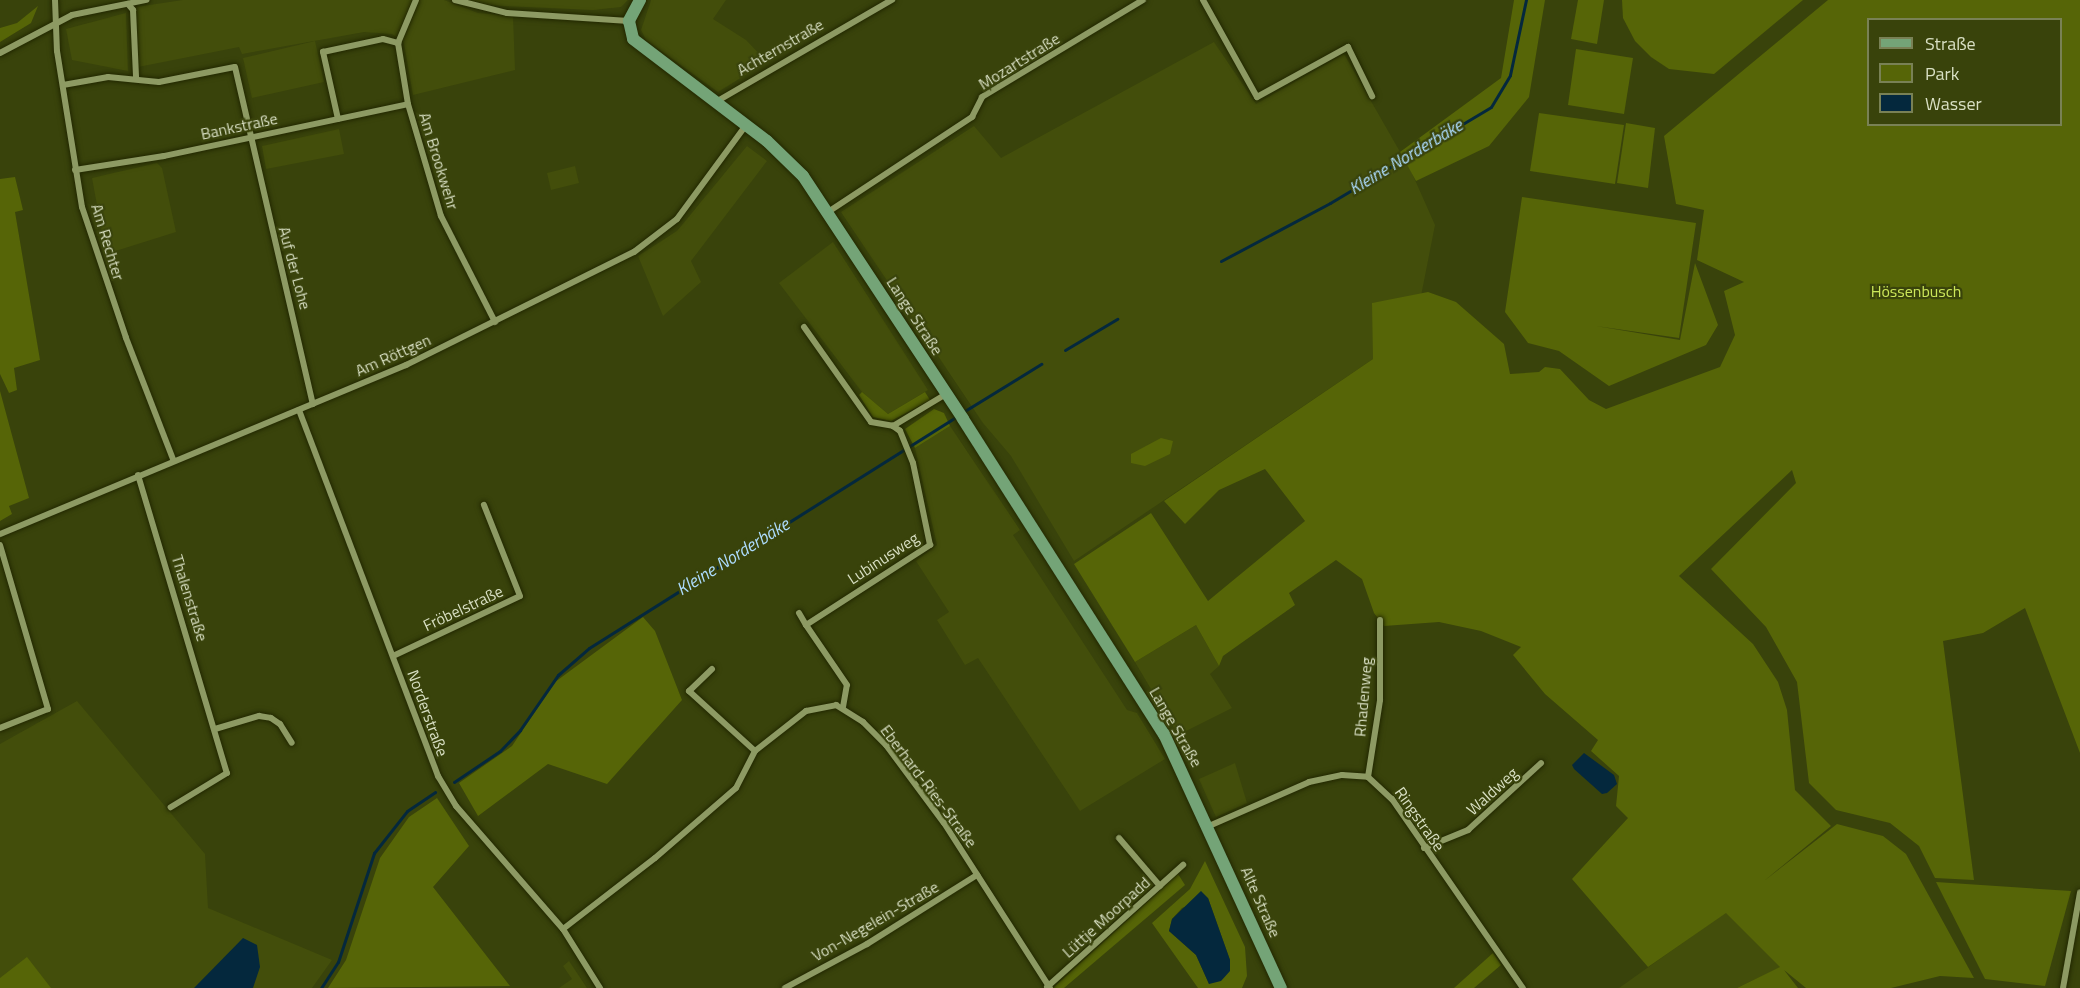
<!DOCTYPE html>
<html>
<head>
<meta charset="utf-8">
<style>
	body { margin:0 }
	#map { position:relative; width:2080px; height:988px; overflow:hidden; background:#39430b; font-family:"Titillium Web",sans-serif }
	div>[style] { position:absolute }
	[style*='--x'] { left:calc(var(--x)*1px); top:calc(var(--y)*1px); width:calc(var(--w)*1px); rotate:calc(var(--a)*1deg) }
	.built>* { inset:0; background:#434e0b }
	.green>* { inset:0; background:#566507 }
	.water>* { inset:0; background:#04283d }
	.stream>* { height:3px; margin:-1.5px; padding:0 1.5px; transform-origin:1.5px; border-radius:1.5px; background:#04283d }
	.roads { filter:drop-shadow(0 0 2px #222800) drop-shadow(0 0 2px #222800) }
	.street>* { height:6px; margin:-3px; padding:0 3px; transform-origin:3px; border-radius:3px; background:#8d9a63 }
	.secondary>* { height:12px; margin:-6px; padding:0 6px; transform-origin:6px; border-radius:6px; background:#74a477 }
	span { translate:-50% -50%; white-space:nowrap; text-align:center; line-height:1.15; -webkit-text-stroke:4.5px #39430b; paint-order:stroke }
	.street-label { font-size:16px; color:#d8dfc3 }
	.park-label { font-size:16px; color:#cce75a }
	.water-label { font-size:18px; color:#acdbfc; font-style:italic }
	.legend { position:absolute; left:1867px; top:18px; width:195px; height:108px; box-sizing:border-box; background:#39430b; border:2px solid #798155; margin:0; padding:8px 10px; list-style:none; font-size:18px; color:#d8dfc3 }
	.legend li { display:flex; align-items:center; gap:12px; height:30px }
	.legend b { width:30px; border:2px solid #798155 }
</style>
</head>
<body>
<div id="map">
	<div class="built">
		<div style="clip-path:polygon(183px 0,444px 0,478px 13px,513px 16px,515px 70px,413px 95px,404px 43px,392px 34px,364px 32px,242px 54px,239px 47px,138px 67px,136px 7px)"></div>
		<div style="clip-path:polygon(469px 0,628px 0,621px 7px,593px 10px,482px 5px)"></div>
		<div style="clip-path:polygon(651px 0,726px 0,713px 19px,746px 40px,767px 62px,718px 92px,646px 40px,641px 30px)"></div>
		<div style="clip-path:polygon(126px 13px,128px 71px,72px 60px,66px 29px)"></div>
		<div style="clip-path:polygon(315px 41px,324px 82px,252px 98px,243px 58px)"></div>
		<div style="clip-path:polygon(1214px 42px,1256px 104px,1344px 54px,1411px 171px,1435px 225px,1421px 296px,1373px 303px,1373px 359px,1074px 561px,1011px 456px,983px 423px,841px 212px,974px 126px,1001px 158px)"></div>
		<div style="clip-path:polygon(339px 129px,344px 154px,266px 169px,262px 146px)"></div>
		<div style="clip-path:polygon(747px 146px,767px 161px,691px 261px,701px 282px,663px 316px,638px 256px,677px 231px)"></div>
		<div style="clip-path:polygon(157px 163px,162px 168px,176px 232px,106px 254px,92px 178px)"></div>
		<div style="clip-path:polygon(575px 166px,579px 183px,551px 190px,547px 173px)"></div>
		<div style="clip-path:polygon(833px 242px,928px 390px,888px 414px,862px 392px,779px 283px)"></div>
		<div style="clip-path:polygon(950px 426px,1020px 530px,1013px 535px,1127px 710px,1137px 713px,1165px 759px,1080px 811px,978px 658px,965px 665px,937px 620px,949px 612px,916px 561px,937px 545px,915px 448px)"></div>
		<div style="clip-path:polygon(1196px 625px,1219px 666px,1210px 674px,1232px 708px,1178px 735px,1135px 662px)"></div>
		<div style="clip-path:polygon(77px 701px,205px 854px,208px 908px,332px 960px,312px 988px,0 988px,0 744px)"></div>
		<div style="clip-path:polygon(1235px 763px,1247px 803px,1216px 817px,1199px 779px)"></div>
		<div style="clip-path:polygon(1726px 912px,1781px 967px,1737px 988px,1619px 988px)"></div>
		<div style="clip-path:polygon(569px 961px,587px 988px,559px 988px,572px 979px,563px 966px)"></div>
	</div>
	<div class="green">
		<div style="clip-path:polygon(1514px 0,1545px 0,1529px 97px,1489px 146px,1416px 181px,1400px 152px,1501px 78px)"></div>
		<div style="clip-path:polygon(1578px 0,1604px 0,1597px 44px,1571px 39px)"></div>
		<div style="clip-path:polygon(1622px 0,1803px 0,1714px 74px,1669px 69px,1651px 57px,1635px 41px,1623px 18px)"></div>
		<div style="clip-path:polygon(evenodd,1828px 0,2080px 0,2080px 753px,2025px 608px,1983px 633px,1943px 641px,1974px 880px,1935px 878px,1919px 846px,1890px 823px,1836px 810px,1809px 783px,1797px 682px,1766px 627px,1711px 569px,1796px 483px,1792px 470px,1679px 576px,1753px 644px,1778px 682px,1787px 710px,1795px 790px,1831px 826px,1764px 881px,1837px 824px,1883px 836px,1906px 854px,1974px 978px,1940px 976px,1891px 988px,1806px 988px,1784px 970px,1798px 988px,1737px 988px,1780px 967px,1726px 913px,1648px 967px,1572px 879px,1628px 818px,1616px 806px,1619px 776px,1591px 751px,1598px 740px,1545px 694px,1513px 655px,1521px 647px,1481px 631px,1439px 622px,1384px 626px,1374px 613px,1362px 579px,1336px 560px,1289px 593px,1295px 605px,1223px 656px,1219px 666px,1196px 625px,1135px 662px,1074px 564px,1151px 513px,1208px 601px,1305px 521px,1265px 469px,1219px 490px,1185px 524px,1164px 501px,1373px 359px,1372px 303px,1428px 292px,1456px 302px,1504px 344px,1510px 374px,1539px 372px,1545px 367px,1560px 369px,1589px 400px,1606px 409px,1720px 367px,1735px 335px,1724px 291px,1744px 282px,1697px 260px,1704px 210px,1676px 204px,1664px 136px,1828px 0,1868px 20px,2060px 20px,2060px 124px,1868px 124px,1868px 20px)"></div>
		<div style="clip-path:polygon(38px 6px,31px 23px,0 42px,0 28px,17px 23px)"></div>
		<div style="clip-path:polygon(1576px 49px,1633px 58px,1624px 114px,1568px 105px)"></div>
		<div style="clip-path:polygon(1539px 113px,1624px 125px,1615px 184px,1530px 171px)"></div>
		<div style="clip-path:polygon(1626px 123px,1655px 128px,1648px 188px,1617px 183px)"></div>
		<div style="clip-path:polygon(15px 177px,23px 210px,15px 212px,40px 360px,14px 368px,17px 390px,9px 393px,0 374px,0 179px)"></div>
		<div style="clip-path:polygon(1522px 197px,1696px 223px,1679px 338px,1596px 326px,1680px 340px,1695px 263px,1718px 325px,1706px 345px,1609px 386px,1559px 351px,1528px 343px,1505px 312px)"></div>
		<div style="clip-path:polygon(0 391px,29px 498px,9px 506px,12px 514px,0 521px)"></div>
		<div style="clip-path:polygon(862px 392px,888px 414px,925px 392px,930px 400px,891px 421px,873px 417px,859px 395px)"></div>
		<div style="clip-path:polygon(934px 409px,944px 413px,950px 426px,915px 448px,905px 429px)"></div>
		<div style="clip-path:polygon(1161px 438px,1173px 441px,1170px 454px,1145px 466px,1131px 463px,1131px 454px)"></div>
		<div style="clip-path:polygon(643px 617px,655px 631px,682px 700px,607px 784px,548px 764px,478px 816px,459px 783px,512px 746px,555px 682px)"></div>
		<div style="clip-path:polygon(437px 798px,469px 846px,433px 887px,510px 986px,328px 988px,346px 960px,380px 858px,409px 817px)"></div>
		<div style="clip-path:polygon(evenodd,1205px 861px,1245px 947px,1247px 976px,1242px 988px,1198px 988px,1152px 923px,1190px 889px,1205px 861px,1208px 898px,1230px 960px,1209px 984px,1196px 955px,1169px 931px,1172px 919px,1182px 908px,1208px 898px)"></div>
		<div style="clip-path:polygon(1178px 874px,1185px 885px,1064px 988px,1053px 988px)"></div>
		<div style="clip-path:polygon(1936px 882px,2071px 891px,2045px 986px,1985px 979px)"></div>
		<div style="clip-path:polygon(1493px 953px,1501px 965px,1474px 988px,1454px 988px)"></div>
		<div style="clip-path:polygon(27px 957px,51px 988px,0 988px,0 978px)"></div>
	</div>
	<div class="water">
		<div style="clip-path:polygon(1584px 753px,1614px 775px,1617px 784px,1607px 793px,1602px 794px,1574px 769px,1572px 765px)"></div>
		<div style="clip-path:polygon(1201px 891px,1208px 898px,1230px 960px,1230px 971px,1221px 981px,1209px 984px,1196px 955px,1169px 931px,1172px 919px)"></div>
		<div style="clip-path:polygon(243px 938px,257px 945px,260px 967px,253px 988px,194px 988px)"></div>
	</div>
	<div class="stream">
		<div style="--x:1221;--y:261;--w:123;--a:-28"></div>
		<div style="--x:1330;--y:203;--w:187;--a:-30.8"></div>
		<div style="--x:1491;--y:107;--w:37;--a:-59"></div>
		<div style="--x:1510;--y:75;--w:77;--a:-78"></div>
		<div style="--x:1065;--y:350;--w:61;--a:-30.8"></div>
		<div style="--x:963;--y:412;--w:92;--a:-31.6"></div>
		<div style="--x:454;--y:782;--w:55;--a:-34"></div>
		<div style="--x:500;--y:751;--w:29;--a:-46"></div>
		<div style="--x:520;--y:730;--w:67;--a:-55.4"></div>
		<div style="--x:558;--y:675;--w:41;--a:-41.1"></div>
		<div style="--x:589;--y:648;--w:435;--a:-32.2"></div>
		<div style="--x:321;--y:988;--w:31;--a:-57"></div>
		<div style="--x:338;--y:962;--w:115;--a:-71.7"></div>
		<div style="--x:374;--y:853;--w:53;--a:-51.8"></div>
		<div style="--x:407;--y:811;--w:34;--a:-34"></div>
	</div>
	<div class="roads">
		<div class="street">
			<div style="--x:55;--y:0;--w:51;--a:87.8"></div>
			<div style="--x:57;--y:51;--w:158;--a:80.9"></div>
			<div style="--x:82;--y:207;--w:138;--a:71.4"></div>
			<div style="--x:126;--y:338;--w:130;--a:68.8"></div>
			<div style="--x:416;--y:0;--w:47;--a:112.7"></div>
			<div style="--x:398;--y:43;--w:62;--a:80.7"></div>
			<div style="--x:408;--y:104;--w:117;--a:73.6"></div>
			<div style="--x:441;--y:216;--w:119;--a:63"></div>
			<div style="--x:455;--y:0;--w:54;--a:14"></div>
			<div style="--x:507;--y:13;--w:122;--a:3.8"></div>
			<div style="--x:1203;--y:0;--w:111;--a:60.9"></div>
			<div style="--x:1257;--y:97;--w:104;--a:-28.8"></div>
			<div style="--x:1348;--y:47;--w:55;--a:63.9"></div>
			<div style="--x:128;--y:4;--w:8;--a:50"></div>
			<div style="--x:133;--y:10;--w:67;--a:87.4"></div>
			<div style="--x:0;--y:53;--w:81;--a:-27.8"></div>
			<div style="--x:72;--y:15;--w:76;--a:-11.5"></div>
			<div style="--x:63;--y:85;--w:46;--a:-10.1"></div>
			<div style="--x:108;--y:77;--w:51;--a:5.6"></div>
			<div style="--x:159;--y:82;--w:77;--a:-11.2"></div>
			<div style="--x:235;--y:67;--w:346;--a:77"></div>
			<div style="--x:714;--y:103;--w:206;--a:-30.1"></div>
			<div style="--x:338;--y:119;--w:69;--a:-102.6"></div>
			<div style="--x:323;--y:52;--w:61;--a:-12.2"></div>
			<div style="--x:383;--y:39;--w:16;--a:15"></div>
			<div style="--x:75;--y:170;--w:90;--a:-8.9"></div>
			<div style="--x:164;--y:156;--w:249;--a:-12"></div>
			<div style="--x:828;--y:212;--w:173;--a:-33.4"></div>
			<div style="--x:972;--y:117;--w:22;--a:-63"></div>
			<div style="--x:982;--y:97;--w:188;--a:-31.1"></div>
			<div style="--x:804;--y:327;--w:116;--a:54.8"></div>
			<div style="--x:871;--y:422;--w:22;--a:10"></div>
			<div style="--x:893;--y:426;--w:62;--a:-31.1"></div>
			<div style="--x:299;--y:410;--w:392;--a:69.2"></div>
			<div style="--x:438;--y:776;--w:35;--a:59"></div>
			<div style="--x:456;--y:806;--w:163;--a:49"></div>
			<div style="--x:563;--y:929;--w:70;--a:57.9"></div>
			<div style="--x:138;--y:475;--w:311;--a:73.4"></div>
			<div style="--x:227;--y:773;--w:66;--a:148.7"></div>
			<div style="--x:0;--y:534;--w:440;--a:-22.6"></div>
			<div style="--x:406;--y:365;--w:254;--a:-26.4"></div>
			<div style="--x:634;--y:252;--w:54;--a:-37.5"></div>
			<div style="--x:677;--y:219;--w:117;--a:-53.7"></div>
			<div style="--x:0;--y:545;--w:171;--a:73.7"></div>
			<div style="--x:48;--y:709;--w:52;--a:158.4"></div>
			<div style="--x:799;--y:613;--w:14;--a:60"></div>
			<div style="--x:393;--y:656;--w:140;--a:-25.3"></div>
			<div style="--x:520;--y:596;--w:98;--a:-111.6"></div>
			<div style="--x:712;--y:669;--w:32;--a:136"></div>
			<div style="--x:689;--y:691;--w:89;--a:42.3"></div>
			<div style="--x:843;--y:707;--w:22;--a:-80"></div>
			<div style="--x:847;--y:685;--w:73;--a:-124.3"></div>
			<div style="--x:806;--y:625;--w:148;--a:-32.8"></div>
			<div style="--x:930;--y:545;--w:84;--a:-101.7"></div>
			<div style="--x:913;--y:463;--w:35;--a:-112"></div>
			<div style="--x:900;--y:431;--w:9;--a:-144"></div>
			<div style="--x:215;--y:729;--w:46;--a:-16.5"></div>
			<div style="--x:259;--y:716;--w:12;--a:9"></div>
			<div style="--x:271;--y:718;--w:11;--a:34"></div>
			<div style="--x:280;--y:724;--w:22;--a:58"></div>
			<div style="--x:1368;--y:777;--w:78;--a:-81.1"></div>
			<div style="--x:1380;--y:700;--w:80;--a:-90"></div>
			<div style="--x:1209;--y:826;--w:109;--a:-23.7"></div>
			<div style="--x:1309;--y:782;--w:34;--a:-12"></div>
			<div style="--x:1342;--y:775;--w:26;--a:4"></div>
			<div style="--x:1368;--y:777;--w:33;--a:43"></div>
			<div style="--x:1392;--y:799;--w:230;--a:55.3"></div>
			<div style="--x:1119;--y:838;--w:63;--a:49.5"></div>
			<div style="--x:1424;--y:848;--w:48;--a:-22.2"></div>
			<div style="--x:1468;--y:830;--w:99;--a:-42.5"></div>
			<div style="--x:563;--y:929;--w:116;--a:-37.7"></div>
			<div style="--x:655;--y:858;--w:107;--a:-40.8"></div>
			<div style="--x:736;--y:788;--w:42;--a:-62.8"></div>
			<div style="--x:755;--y:751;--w:65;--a:-38.1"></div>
			<div style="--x:806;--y:711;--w:31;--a:-11"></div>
			<div style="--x:836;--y:705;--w:32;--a:32"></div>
			<div style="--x:863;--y:722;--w:33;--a:45"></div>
			<div style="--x:886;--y:745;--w:97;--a:53.4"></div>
			<div style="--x:944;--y:823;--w:196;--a:57.3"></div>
			<div style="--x:1047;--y:987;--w:183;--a:-41.9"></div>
			<div style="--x:785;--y:988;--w:93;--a:-28.2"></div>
			<div style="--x:867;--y:944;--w:130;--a:-32.1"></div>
			<div style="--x:2063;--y:988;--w:97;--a:-79.9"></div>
		</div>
		<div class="secondary">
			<div style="--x:640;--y:0;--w:24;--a:118"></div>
			<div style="--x:629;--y:21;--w:18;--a:77"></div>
			<div style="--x:633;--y:39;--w:168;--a:37.3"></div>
			<div style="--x:767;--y:141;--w:50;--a:44.2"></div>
			<div style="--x:803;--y:176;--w:291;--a:56.6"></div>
			<div style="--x:963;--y:419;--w:374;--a:57.5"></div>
			<div style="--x:1164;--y:734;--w:280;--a:65.3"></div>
		</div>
	</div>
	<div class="street-label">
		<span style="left:780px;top:47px;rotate:-30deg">Achternstraße</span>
		<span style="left:1019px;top:61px;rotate:-32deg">Mozartstraße</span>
		<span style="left:239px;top:126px;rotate:-12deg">Bankstraße</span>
		<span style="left:439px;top:161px;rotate:73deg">Am Brookwehr</span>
		<span style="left:108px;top:242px;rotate:73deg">Am Rechter</span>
		<span style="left:295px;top:268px;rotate:75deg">Auf der Lohe</span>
		<span style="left:915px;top:316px;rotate:57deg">Lange Straße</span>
		<span style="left:393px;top:355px;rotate:-24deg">Am Röttgen</span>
		<span style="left:883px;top:558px;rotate:-33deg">Lubinusweg</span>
		<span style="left:190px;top:598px;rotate:73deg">Thalenstraße</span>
		<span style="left:463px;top:608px;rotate:-25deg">Fröbelstraße</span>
		<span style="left:1363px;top:697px;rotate:-85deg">Rhadenweg</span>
		<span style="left:428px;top:713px;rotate:70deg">Norderstraße</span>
		<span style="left:1176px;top:727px;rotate:60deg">Lange Straße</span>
		<span style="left:929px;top:786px;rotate:53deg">Eberhard-Ries-Straße</span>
		<span style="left:1492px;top:791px;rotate:-42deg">Waldweg</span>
		<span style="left:1420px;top:819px;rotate:55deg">Ringstraße</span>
		<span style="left:1261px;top:902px;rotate:66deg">Alte Straße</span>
		<span style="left:1106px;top:917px;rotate:-42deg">Lüttje Moorpadd</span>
		<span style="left:875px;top:921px;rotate:-30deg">Von-Negelein-Straße</span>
	</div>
	<div class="park-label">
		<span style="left:1916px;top:291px">Hössenbusch</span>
	</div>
	<div class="water-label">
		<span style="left:1406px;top:157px;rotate:-31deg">Kleine Norderbäke</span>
		<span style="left:733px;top:557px;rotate:-32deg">Kleine Norderbäke</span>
	</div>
	<ul class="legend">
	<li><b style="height:8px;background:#74a477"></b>Straße</li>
	<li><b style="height:16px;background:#566507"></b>Park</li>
	<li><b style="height:16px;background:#04283d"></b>Wasser</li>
	</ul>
</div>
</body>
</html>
